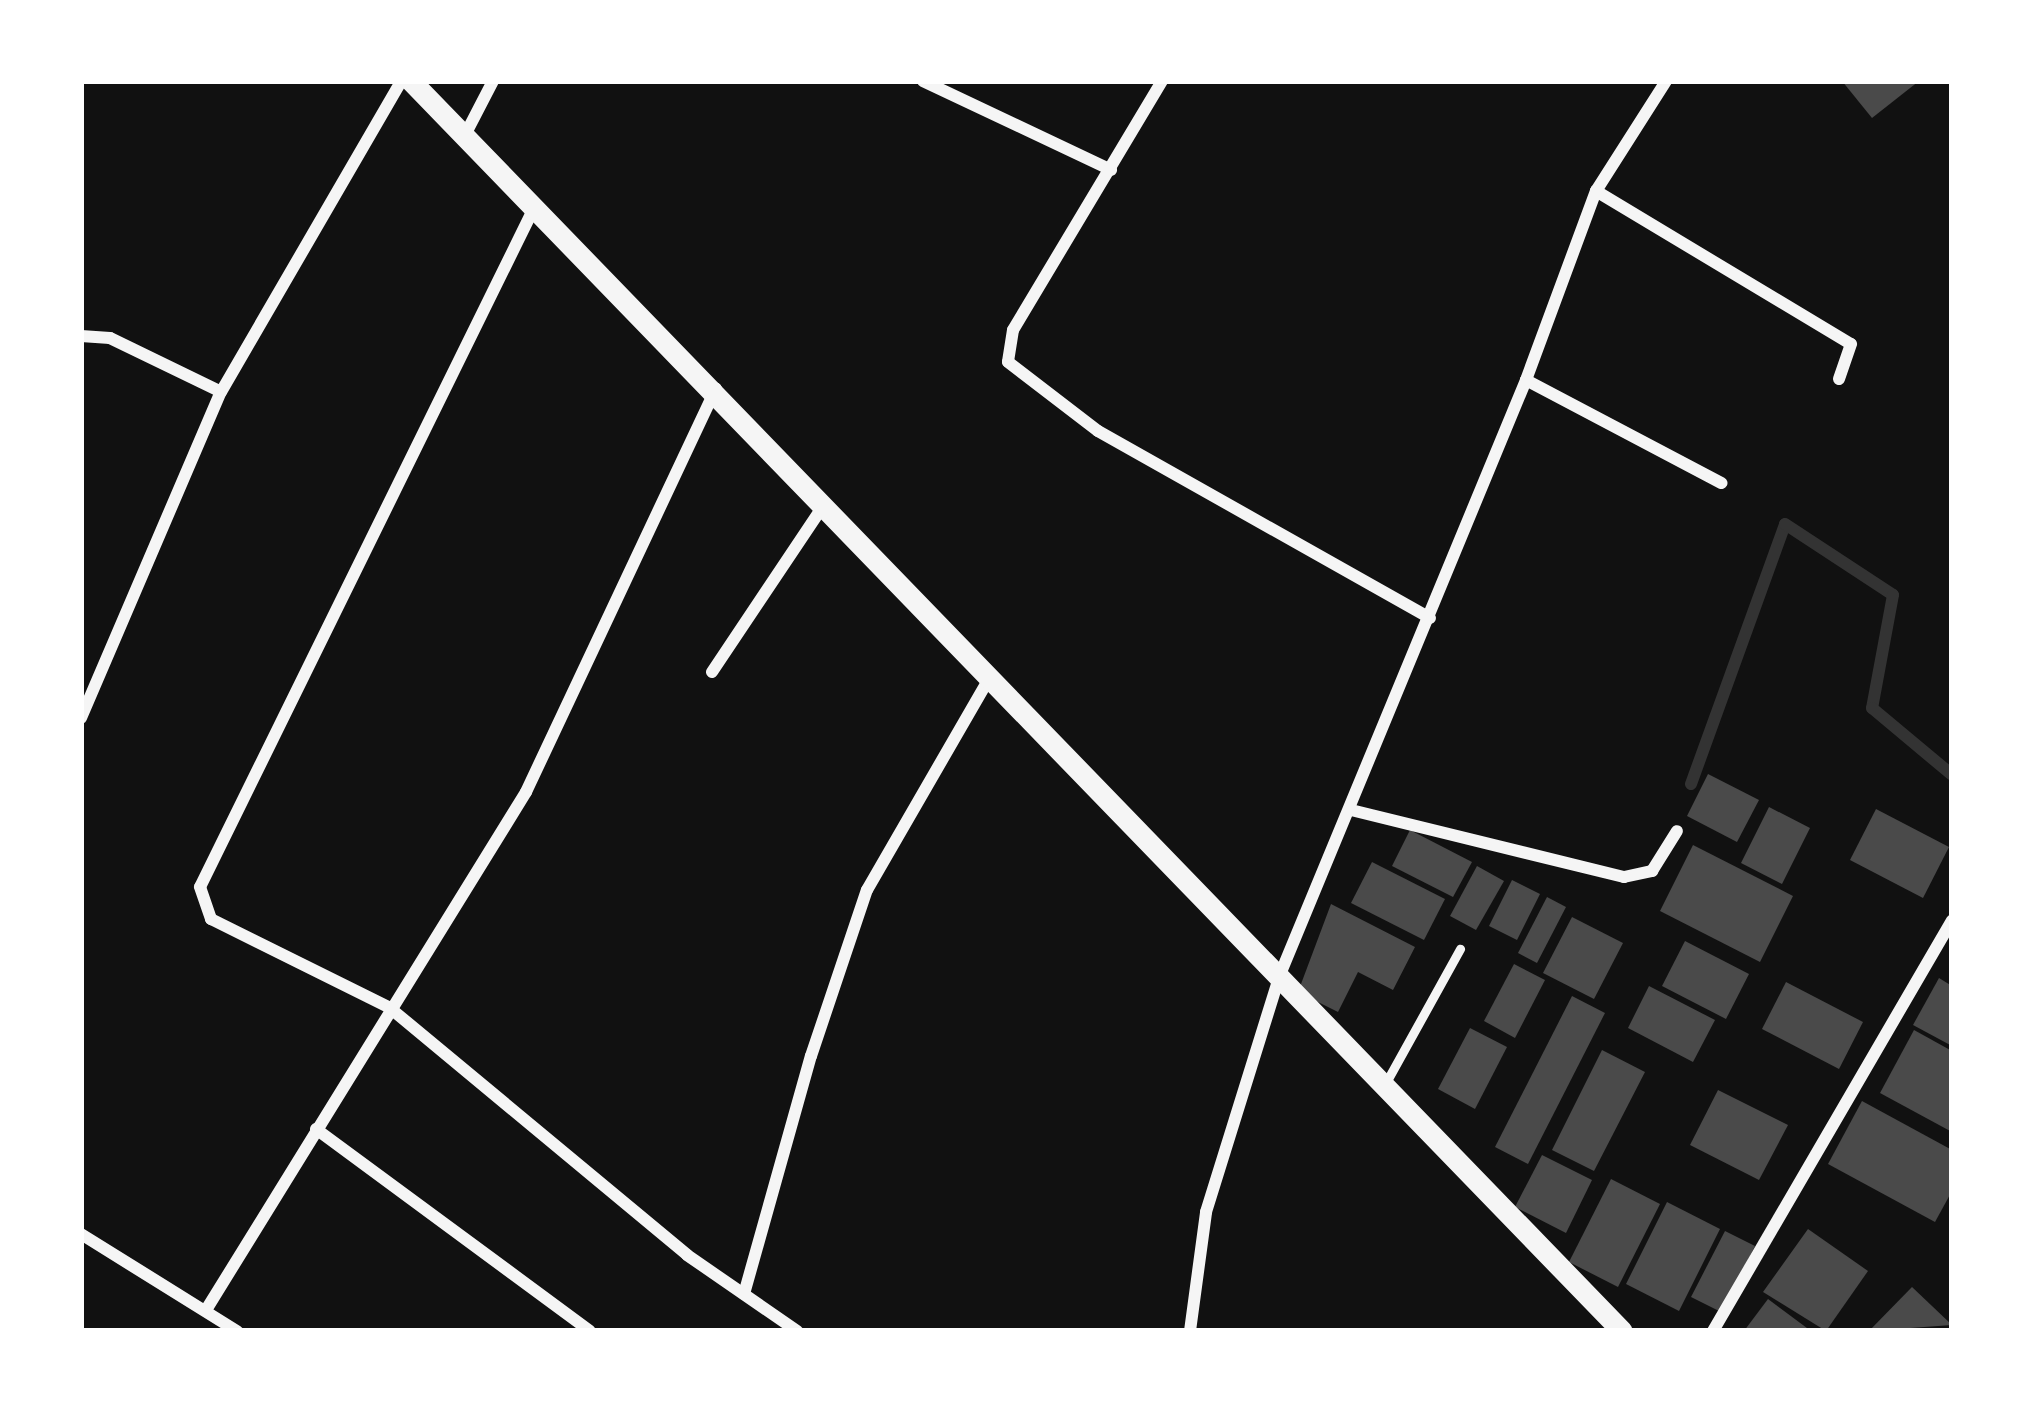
<!DOCTYPE html>
<html>
<head>
<meta charset="utf-8">
<style>
	body { margin:0 }
	#map { position:relative; width:2033px; height:1412px; overflow:hidden; background:#111; font-family:Overpass,sans-serif }
	div>[style] { position:absolute }
	[style*='--x'] { left:calc(var(--x)*1px); top:calc(var(--y)*1px); width:calc(var(--w)*1px); rotate:calc(var(--a)*1deg) }
	.stream>* { height:12px; margin:-6px; padding:0 6px; transform-origin:6px; border-radius:6px; background:#333 }
	.building>* { inset:0; background:#4a4a4a }
	.service>* { height:9px; margin:-4.5px; padding:0 4.5px; transform-origin:4.5px; border-radius:4.5px; background:#f5f5f5 }
	.minor>* { height:12px; margin:-6px; padding:0 6px; transform-origin:6px; border-radius:6px; background:#f5f5f5 }
	.tertiary>* { height:21px; margin:-10.5px; padding:0 10.5px; transform-origin:10.5px; border-radius:10.5px; background:#f5f5f5 }
	span { translate:-50% -50%; white-space:nowrap; text-align:center; line-height:1.15; -webkit-text-stroke:12px #fff; paint-order:stroke }
	.frame { position:absolute; inset:0; border:84px solid #fff; pointer-events:none }
</style>
</head>
<body>
<div id="map">
	<div class="stream">
		<div style="--x:1691;--y:784;--w:276;--a:-70.1"></div>
		<div style="--x:1785;--y:524;--w:129;--a:33.3"></div>
		<div style="--x:1893;--y:595;--w:115;--a:100.5"></div>
		<div style="--x:1872;--y:708;--w:104;--a:39.9"></div>
	</div>
	<div class="building">
		<div style="clip-path:polygon(1842px 81px,1919px 81px,1872px 118px)"></div>
		<div style="clip-path:polygon(1708px 774px,1759px 800px,1737px 842px,1687px 816px)"></div>
		<div style="clip-path:polygon(1769px 807px,1810px 828px,1782px 884px,1741px 863px)"></div>
		<div style="clip-path:polygon(1876px 809px,1949px 847px,1923px 898px,1850px 860px)"></div>
		<div style="clip-path:polygon(1410px 830px,1472px 862px,1453px 897px,1392px 866px)"></div>
		<div style="clip-path:polygon(1693px 845px,1793px 896px,1760px 962px,1660px 911px)"></div>
		<div style="clip-path:polygon(1372px 862px,1445px 899px,1424px 940px,1351px 903px)"></div>
		<div style="clip-path:polygon(1477px 866px,1504px 881px,1476px 930px,1450px 916px)"></div>
		<div style="clip-path:polygon(1512px 880px,1540px 894px,1517px 940px,1489px 926px)"></div>
		<div style="clip-path:polygon(1547px 897px,1566px 907px,1537px 963px,1518px 953px)"></div>
		<div style="clip-path:polygon(1331px 904px,1415px 947px,1393px 990px,1358px 972px,1338px 1012px,1298px 992px)"></div>
		<div style="clip-path:polygon(1572px 917px,1623px 943px,1594px 999px,1543px 973px)"></div>
		<div style="clip-path:polygon(1685px 941px,1749px 974px,1726px 1019px,1662px 986px)"></div>
		<div style="clip-path:polygon(1514px 964px,1545px 980px,1515px 1038px,1484px 1021px)"></div>
		<div style="clip-path:polygon(1939px 978px,1952px 986px,1952px 1046px,1913px 1025px)"></div>
		<div style="clip-path:polygon(1786px 982px,1863px 1022px,1839px 1069px,1762px 1029px)"></div>
		<div style="clip-path:polygon(1649px 986px,1715px 1020px,1693px 1062px,1628px 1028px)"></div>
		<div style="clip-path:polygon(1572px 996px,1605px 1013px,1528px 1164px,1495px 1147px)"></div>
		<div style="clip-path:polygon(1470px 1028px,1507px 1047px,1475px 1109px,1438px 1089px)"></div>
		<div style="clip-path:polygon(1914px 1030px,1952px 1051px,1952px 1132px,1880px 1093px)"></div>
		<div style="clip-path:polygon(1602px 1050px,1645px 1072px,1594px 1171px,1552px 1150px)"></div>
		<div style="clip-path:polygon(1718px 1090px,1788px 1125px,1759px 1180px,1690px 1145px)"></div>
		<div style="clip-path:polygon(1862px 1101px,1952px 1150px,1952px 1191px,1935px 1222px,1828px 1164px)"></div>
		<div style="clip-path:polygon(1542px 1155px,1592px 1180px,1566px 1233px,1515px 1207px)"></div>
		<div style="clip-path:polygon(1611px 1179px,1660px 1204px,1618px 1287px,1569px 1262px)"></div>
		<div style="clip-path:polygon(1667px 1202px,1720px 1229px,1679px 1311px,1626px 1284px)"></div>
		<div style="clip-path:polygon(1808px 1229px,1868px 1271px,1826px 1331px,1763px 1292px)"></div>
		<div style="clip-path:polygon(1725px 1231px,1755px 1246px,1721px 1312px,1691px 1297px)"></div>
		<div style="clip-path:polygon(1912px 1287px,1952px 1325px,1869px 1331px)"></div>
		<div style="clip-path:polygon(1768px 1299px,1811px 1331px,1744px 1331px)"></div>
	</div>
	<div class="service">
		<div style="--x:1384;--y:1086;--w:157;--a:-61"></div>
	</div>
	<div class="minor">
		<div style="--x:923;--y:81;--w:208;--a:25.3"></div>
		<div style="--x:1162;--y:81;--w:290;--a:120.9"></div>
		<div style="--x:1013;--y:330;--w:32;--a:99"></div>
		<div style="--x:1008;--y:362;--w:113;--a:37.5"></div>
		<div style="--x:1098;--y:431;--w:381;--a:29.4"></div>
		<div style="--x:464;--y:137;--w:63;--a:-62.6"></div>
		<div style="--x:1596;--y:191;--w:297;--a:31"></div>
		<div style="--x:1851;--y:344;--w:37;--a:109"></div>
		<div style="--x:533;--y:210;--w:754;--a:116.19"></div>
		<div style="--x:200;--y:887;--w:34;--a:71"></div>
		<div style="--x:211;--y:919;--w:200;--a:26.4"></div>
		<div style="--x:390;--y:1008;--w:386;--a:39.7"></div>
		<div style="--x:687;--y:1255;--w:134;--a:34.6"></div>
		<div style="--x:81;--y:336;--w:29;--a:4"></div>
		<div style="--x:110;--y:338;--w:123;--a:25.9"></div>
		<div style="--x:1526;--y:380;--w:221;--a:27.8"></div>
		<div style="--x:712;--y:672;--w:203;--a:-56.2"></div>
		<div style="--x:81;--y:718;--w:355;--a:-66.8"></div>
		<div style="--x:221;--y:392;--w:359;--a:-59.9"></div>
		<div style="--x:1351;--y:810;--w:281;--a:13.8"></div>
		<div style="--x:1624;--y:877;--w:29;--a:-12"></div>
		<div style="--x:1652;--y:871;--w:47;--a:-58"></div>
		<div style="--x:316;--y:1129;--w:340;--a:36.4"></div>
		<div style="--x:81;--y:1234;--w:184;--a:31.9"></div>
		<div style="--x:744;--y:1294;--w:247;--a:-74.3"></div>
		<div style="--x:811;--y:1056;--w:175;--a:-71.4"></div>
		<div style="--x:867;--y:890;--w:248;--a:-60"></div>
		<div style="--x:206;--y:1310;--w:609;--a:-58.29"></div>
		<div style="--x:526;--y:792;--w:446;--a:-64.8"></div>
		<div style="--x:1190;--y:1331;--w:120;--a:-82.3"></div>
		<div style="--x:1206;--y:1212;--w:246;--a:-72.7"></div>
		<div style="--x:1279;--y:977;--w:646;--a:-67.52"></div>
		<div style="--x:1526;--y:380;--w:202;--a:-69.7"></div>
		<div style="--x:1596;--y:191;--w:130;--a:-57.5"></div>
		<div style="--x:1713;--y:1331;--w:475;--a:-59.8"></div>
	</div>
	<div class="tertiary">
		<div style="--x:411;--y:81;--w:1740;--a:45.91"></div>
	</div>
	<div class="frame"></div>
</div>
</body>
</html>
